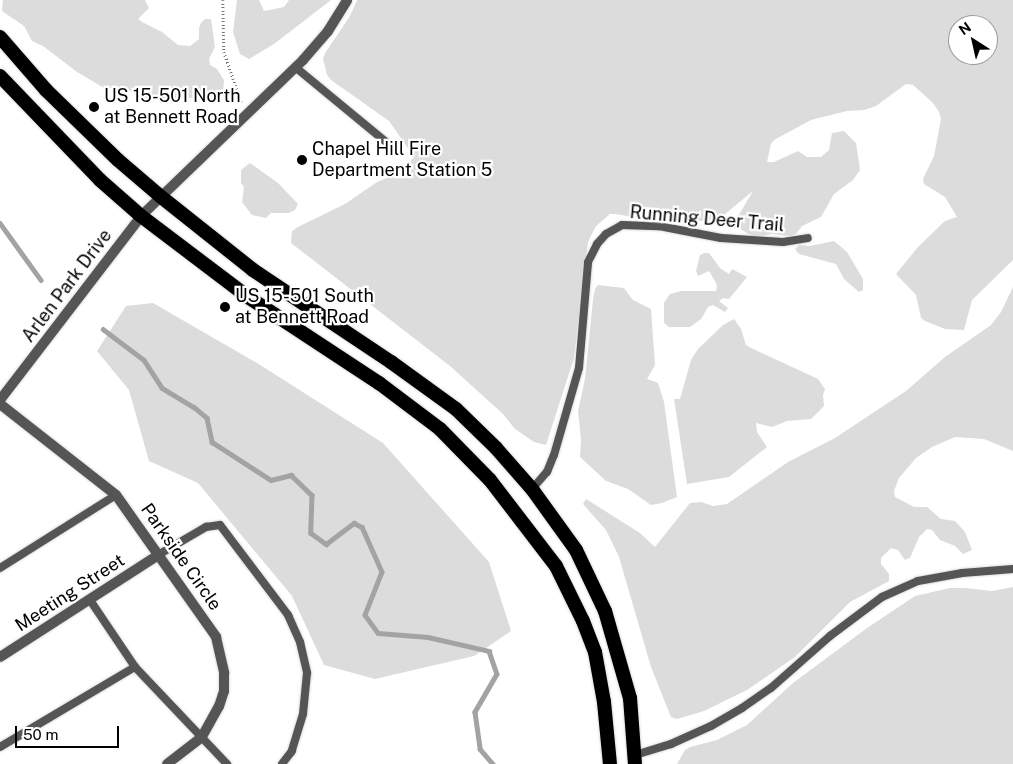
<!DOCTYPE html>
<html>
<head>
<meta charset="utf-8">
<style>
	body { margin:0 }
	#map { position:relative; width:1013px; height:764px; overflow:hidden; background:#fff; font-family:"Public Sans",sans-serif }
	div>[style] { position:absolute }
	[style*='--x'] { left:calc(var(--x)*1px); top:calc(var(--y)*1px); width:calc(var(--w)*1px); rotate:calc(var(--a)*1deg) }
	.green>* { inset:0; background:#dcdcdc }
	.stream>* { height:4.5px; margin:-2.25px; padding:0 2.25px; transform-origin:2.25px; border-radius:2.25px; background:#a3a3a3 }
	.path>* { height:2.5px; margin-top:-1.25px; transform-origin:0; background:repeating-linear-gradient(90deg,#777 0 1px,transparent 0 3.5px) }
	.roads { filter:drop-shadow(0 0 1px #dbdbdb) drop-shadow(0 0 1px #dbdbdb) }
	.service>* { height:8px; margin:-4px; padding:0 4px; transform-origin:4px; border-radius:4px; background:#555 }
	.minor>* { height:10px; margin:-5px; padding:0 5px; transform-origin:5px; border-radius:5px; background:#555 }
	.trunk>* { height:14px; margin:-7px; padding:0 7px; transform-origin:7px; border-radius:7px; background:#000 }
	.dots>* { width:14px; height:14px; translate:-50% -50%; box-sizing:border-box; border:2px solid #fff; border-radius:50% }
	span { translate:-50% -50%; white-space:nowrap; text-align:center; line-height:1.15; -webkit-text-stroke:4.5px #fff; paint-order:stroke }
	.poi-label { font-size:18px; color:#000 }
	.left { translate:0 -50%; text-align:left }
	.street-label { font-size:18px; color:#000 }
	.north { position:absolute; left:948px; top:15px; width:50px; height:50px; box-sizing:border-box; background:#fff; border:1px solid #999; border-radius:50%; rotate:325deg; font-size:14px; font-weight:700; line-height:20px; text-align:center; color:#000 }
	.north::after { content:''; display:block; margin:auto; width:18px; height:22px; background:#000; clip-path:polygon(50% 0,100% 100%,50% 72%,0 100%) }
	.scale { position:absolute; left:15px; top:726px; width:104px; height:22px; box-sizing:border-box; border:2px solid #000; border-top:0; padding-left:6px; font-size:15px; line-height:18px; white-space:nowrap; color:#000; -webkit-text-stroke:4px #fff; paint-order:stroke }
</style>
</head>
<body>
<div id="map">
	<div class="green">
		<div style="clip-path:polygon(3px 0,145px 0,149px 8px,138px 19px,142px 22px,162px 32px,178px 45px,190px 46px,199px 39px,199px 28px,201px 23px,205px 19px,211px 19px,215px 47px,209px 59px,210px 65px,217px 69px,224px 80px,223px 92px,206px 98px,144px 99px,127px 89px,104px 88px,77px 72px,43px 46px,32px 41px,24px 26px,2px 11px)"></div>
		<div style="clip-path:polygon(237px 0,259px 0,264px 11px,284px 7px,289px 0,331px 0,274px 44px,249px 59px,240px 54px,233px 32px)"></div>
		<div style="clip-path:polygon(evenodd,357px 0,1013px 0,1013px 260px,972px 300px,964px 330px,945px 329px,925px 321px,921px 318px,916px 295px,896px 274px,918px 247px,945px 221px,957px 217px,945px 197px,924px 184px,923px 179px,934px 156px,941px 119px,939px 112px,933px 103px,913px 85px,906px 84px,876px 106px,864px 110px,847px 111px,811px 120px,774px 140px,771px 144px,767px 162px,774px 162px,798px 151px,807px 157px,821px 157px,829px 150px,832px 133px,844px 131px,856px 143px,860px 170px,853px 180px,834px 194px,821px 217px,802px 226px,796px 234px,790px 236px,772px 234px,754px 237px,737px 227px,734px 223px,753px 191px,725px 214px,717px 223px,671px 217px,639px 218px,615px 214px,610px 214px,596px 226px,588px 242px,574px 358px,546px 445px,534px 442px,515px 429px,503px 414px,450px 366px,291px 243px,292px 231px,298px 227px,345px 204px,377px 182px,399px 173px,414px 157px,389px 121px,331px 80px,327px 75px,323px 59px,325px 53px,350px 16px,357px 0,958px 25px,988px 25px,988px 55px,958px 55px,958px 25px)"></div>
		<div style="clip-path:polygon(250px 163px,278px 183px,298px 204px,295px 210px,289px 213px,271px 213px,266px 218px,252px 215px,242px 202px,244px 187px,241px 183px,241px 170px)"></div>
		<div style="clip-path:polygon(834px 241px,847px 252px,863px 279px,863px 290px,859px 292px,844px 279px,836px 264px,799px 254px,795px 249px,799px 245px,810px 246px)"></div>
		<div style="clip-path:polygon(704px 253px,709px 253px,720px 268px,729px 274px,732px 269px,747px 277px,729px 299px,723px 298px,719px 301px,728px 308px,725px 312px,713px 305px,708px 307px,701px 319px,690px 327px,669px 327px,664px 323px,664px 303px,670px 294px,681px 291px,716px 291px,717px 285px,709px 271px,698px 276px,696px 271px,700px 255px)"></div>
		<div style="clip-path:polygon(598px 285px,624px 288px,633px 300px,651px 309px,655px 365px,647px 379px,658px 383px,664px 402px,677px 497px,662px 503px,651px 505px,628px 489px,606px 481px,580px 457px,581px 440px,578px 411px,585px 379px,593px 299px,595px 289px)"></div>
		<div style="clip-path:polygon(1013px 287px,1013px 451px,984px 439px,955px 437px,932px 447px,916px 458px,899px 478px,894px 491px,895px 497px,914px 507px,927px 507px,941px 519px,955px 521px,965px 532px,972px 550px,963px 554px,955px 546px,940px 540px,932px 530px,927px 529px,919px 537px,910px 558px,905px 560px,898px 550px,891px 548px,881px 558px,881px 564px,889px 574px,889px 581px,850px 602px,795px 657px,747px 690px,704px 711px,677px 719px,671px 717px,651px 667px,619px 557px,606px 530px,583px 504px,586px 499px,640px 533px,655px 547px,690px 503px,701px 502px,713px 506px,727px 504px,788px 462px,835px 438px,906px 391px,945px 357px,991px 325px,1001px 312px)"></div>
		<div style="clip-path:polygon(153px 303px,257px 363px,383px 443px,489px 562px,511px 631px,474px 656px,375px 679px,324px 665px,292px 596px,198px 483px,149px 461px,129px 390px,97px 351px,126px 306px)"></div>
		<div style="clip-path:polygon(734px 319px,741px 329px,746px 345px,751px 348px,818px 379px,825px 389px,823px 395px,824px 406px,811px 419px,787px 421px,772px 427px,756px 423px,757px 432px,767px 447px,729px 477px,687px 484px,674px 399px,680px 399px,691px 360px,698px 349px,723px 325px)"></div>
		<div style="clip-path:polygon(1013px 587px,1013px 764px,677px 764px,685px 750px,690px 747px,717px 740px,747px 725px,793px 683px,867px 628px,915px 596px,950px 588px,965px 588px,992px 591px)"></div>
	</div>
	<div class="stream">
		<div style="--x:0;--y:223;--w:70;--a:54.3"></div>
		<div style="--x:103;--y:329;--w:51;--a:37.1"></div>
		<div style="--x:144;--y:360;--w:33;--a:57"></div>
		<div style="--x:162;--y:388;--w:37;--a:31"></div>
		<div style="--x:194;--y:407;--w:17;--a:40"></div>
		<div style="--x:207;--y:418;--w:25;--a:78"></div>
		<div style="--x:212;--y:442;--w:70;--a:32.8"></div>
		<div style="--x:271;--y:480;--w:21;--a:-14"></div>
		<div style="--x:291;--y:475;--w:29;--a:44"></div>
		<div style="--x:312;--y:495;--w:38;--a:92"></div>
		<div style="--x:311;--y:533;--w:19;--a:36"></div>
		<div style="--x:326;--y:544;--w:35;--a:-37"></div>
		<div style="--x:354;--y:523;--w:9;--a:27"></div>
		<div style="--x:362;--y:527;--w:49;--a:66"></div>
		<div style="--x:382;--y:572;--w:46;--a:111.6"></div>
		<div style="--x:365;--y:615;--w:22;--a:54"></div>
		<div style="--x:378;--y:633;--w:50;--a:4.6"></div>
		<div style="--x:428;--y:637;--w:63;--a:12.9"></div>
		<div style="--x:489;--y:651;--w:24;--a:71"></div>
		<div style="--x:497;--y:674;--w:44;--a:120.1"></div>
		<div style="--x:475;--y:712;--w:37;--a:82"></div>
		<div style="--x:480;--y:749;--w:20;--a:49"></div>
	</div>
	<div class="path">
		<div style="--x:223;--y:0;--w:52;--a:88.9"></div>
		<div style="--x:224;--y:52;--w:55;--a:70.9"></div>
	</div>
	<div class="roads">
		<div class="service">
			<div style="--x:295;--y:67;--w:126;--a:39.5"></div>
			<div style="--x:532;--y:489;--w:23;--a:-49"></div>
			<div style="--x:547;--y:472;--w:18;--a:-68"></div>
			<div style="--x:554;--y:455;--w:91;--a:-74"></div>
			<div style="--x:579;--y:368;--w:106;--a:-85.1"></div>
			<div style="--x:588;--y:262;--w:20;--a:-63"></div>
			<div style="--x:597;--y:244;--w:13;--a:-48"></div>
			<div style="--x:606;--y:234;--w:18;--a:-29"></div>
			<div style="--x:622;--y:225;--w:37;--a:2"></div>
			<div style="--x:659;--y:226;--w:63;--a:11"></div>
			<div style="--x:721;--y:238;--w:62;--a:3.7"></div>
			<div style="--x:783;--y:242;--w:25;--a:-9"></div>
			<div style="--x:158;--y:555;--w:56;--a:-30.3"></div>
			<div style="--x:206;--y:527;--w:14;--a:-8"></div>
			<div style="--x:220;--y:525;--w:113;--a:52.9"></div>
			<div style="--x:288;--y:615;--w:30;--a:66"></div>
			<div style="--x:300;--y:642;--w:32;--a:77"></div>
			<div style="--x:307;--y:673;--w:41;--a:95.6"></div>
			<div style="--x:303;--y:714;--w:39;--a:107"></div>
			<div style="--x:292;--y:751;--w:16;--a:128"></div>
			<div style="--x:0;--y:568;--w:137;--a:-32.2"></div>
			<div style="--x:90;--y:600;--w:81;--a:56.1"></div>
			<div style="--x:135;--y:667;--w:134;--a:46.5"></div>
			<div style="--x:0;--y:747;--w:157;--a:-30.7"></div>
			<div style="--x:635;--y:755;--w:38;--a:-17"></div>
			<div style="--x:671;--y:744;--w:44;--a:-24.2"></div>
			<div style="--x:711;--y:726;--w:36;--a:-30"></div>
			<div style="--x:742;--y:708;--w:35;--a:-35"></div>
			<div style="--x:771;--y:688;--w:79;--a:-41.4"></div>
			<div style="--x:830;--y:636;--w:65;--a:-36.9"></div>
			<div style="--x:882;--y:597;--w:39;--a:-24"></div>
			<div style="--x:918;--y:581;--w:45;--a:-10.3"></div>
			<div style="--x:962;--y:573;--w:51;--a:-4.5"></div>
		</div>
		<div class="minor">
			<div style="--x:0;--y:400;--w:232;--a:-52.5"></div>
			<div style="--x:141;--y:216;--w:225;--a:-43.9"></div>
			<div style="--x:303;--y:60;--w:38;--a:-49"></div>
			<div style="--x:328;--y:31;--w:36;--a:-58"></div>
			<div style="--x:0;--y:404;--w:147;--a:38.1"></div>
			<div style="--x:116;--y:495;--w:174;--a:54.8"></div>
			<div style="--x:216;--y:637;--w:37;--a:77"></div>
			<div style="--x:224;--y:673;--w:18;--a:90"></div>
			<div style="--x:224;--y:691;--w:16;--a:108"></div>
			<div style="--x:219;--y:706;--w:35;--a:119"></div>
			<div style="--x:202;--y:737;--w:44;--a:142.4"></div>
			<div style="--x:0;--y:657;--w:188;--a:-32.8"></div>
		</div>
		<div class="trunk">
			<div style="--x:0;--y:37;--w:70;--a:49"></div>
			<div style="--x:46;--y:90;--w:100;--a:44.2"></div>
			<div style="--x:118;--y:160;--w:55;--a:40.6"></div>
			<div style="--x:160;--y:196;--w:119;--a:38.5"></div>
			<div style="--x:253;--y:270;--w:166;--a:33.7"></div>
			<div style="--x:391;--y:362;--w:80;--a:35.9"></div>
			<div style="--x:456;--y:409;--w:56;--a:44.3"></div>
			<div style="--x:496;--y:448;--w:55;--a:48.7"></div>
			<div style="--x:532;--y:489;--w:75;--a:54.2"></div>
			<div style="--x:576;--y:550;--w:68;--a:64.6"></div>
			<div style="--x:605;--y:611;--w:91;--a:74"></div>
			<div style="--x:630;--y:698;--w:66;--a:85.7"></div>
			<div style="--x:0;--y:76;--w:144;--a:46.1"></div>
			<div style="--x:100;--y:180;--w:55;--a:41.3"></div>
			<div style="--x:141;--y:216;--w:134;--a:37.1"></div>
			<div style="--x:248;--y:297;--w:157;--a:33.3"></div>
			<div style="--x:379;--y:383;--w:76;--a:37"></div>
			<div style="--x:440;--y:429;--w:71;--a:45.6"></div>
			<div style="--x:490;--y:480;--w:108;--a:52.5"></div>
			<div style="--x:556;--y:566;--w:61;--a:63.9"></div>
			<div style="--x:583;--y:621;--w:33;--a:69"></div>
			<div style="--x:595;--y:652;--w:51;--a:79.8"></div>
			<div style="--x:604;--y:702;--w:62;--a:84.5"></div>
		</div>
	</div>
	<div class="dots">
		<div style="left:94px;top:107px;background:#000"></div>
		<div style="left:302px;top:160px;background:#000"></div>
		<div style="left:225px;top:307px;background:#000"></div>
	</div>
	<div class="poi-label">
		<span class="left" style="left:104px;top:107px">US 15-501 North<br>at Bennett Road</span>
		<span class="left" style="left:312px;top:160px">Chapel Hill Fire<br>Department Station 5</span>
		<span class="left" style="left:235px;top:307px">US 15-501 South<br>at Bennett Road</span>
	</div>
	<div class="street-label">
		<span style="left:707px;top:219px;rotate:5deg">Running Deer Trail</span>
		<span style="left:67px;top:286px;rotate:-53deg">Arlen Park Drive</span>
		<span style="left:181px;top:557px;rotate:55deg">Parkside Circle</span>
		<span style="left:70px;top:593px;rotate:-33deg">Meeting Street</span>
	</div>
	<div class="north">N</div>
	<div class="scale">50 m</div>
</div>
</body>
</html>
